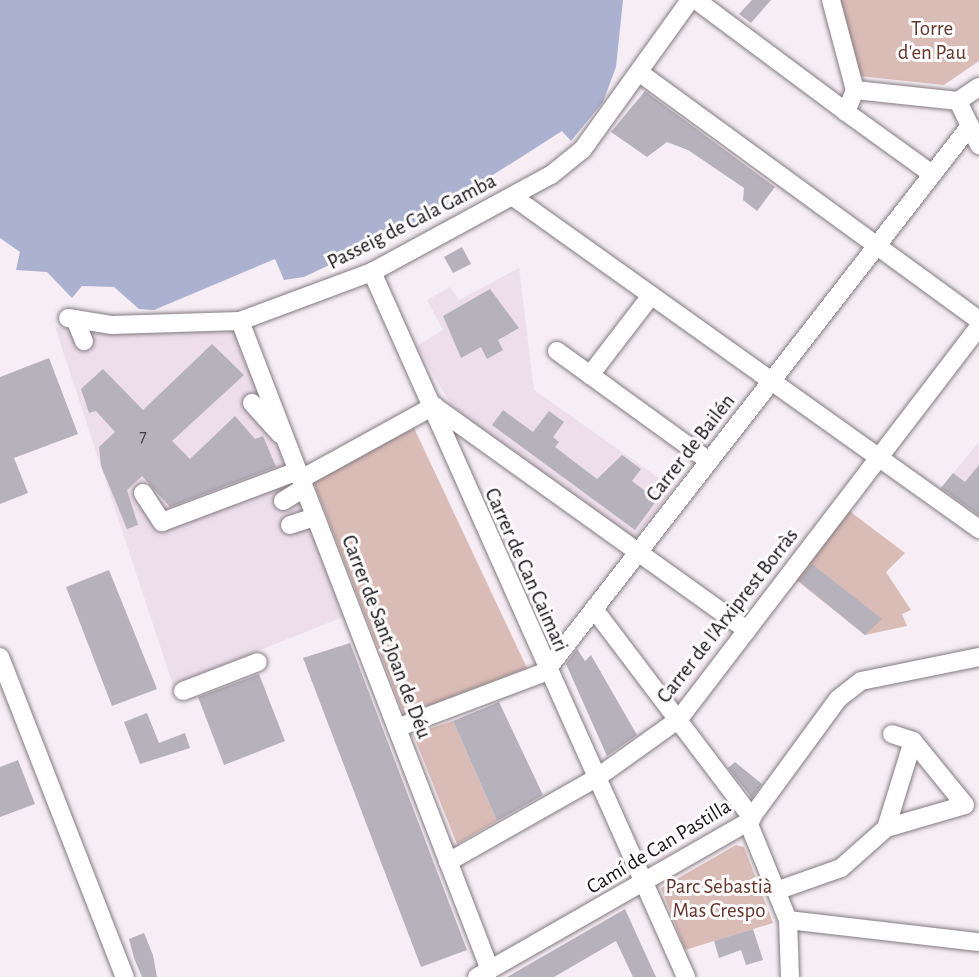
<!DOCTYPE html>
<html>
<head>
<meta charset="utf-8">
<style>
	body { margin:0 }
	#map { position:relative; width:979px; height:977px; overflow:hidden; background:#f6eef4; font-family:"Alegreya Sans",sans-serif }
	div>[style] { position:absolute }
	[style*='--x'] { left:calc(var(--x)*1px); top:calc(var(--y)*1px); width:calc(var(--w)*1px); rotate:calc(var(--a)*1deg) }
	.built>* { inset:0; background:#eddeea }
	.green>* { inset:0; background:#dabcb6 }
	.water>* { inset:0; background:#aab2cf }
	.building>* { inset:0; background:#b6b2bb }
	.roads { filter:drop-shadow(0 0 2px #837b81) drop-shadow(0 0 2px #837b81) }
	.minor>* { height:18px; margin:-9px; padding:0 9px; transform-origin:9px; border-radius:9px; background:#fff }
	span { translate:-50% -50%; white-space:nowrap; text-align:center; line-height:1.15; -webkit-text-stroke:6px #fffdfe; paint-order:stroke }
	.number-label { font-size:18px; color:#3f3c40 }
	.number-label span { -webkit-text-stroke-width:0 }
	.park-label { font-size:21px; color:#66352b }
	.street-label { font-size:21px; color:#171417 }
</style>
</head>
<body>
<div id="map">
	<div class="built">
		<div style="clip-path:polygon(519px 268px,534px 390px,673px 488px,634px 539px,454px 410px,417px 346px,443px 330px,427px 300px,450px 287px,459px 300px)"></div>
		<div style="clip-path:polygon(55px 327px,118px 333px,236px 329px,343px 617px,173px 685px)"></div>
		<div style="clip-path:polygon(979px 442px,979px 521px,938px 491px)"></div>
	</div>
	<div class="green">
		<div style="clip-path:polygon(839px 0,979px 0,979px 61px,944px 85px,859px 76px)"></div>
		<div style="clip-path:polygon(414px 428px,527px 668px,404px 715px,313px 481px)"></div>
		<div style="clip-path:polygon(848px 510px,905px 553px,886px 572px,911px 610px,902px 614px,907px 626px,865px 635px,795px 579px)"></div>
		<div style="clip-path:polygon(453px 721px,497px 821px,457px 844px,413px 734px)"></div>
		<div style="clip-path:polygon(736px 845px,744px 847px,773px 923px,685px 950px,661px 888px)"></div>
	</div>
	<div class="water">
		<div style="clip-path:polygon(0 0,623px 0,616px 67px,603px 102px,571px 141px,562px 131px,416px 224px,304px 277px,284px 280px,275px 259px,154px 310px,139px 309px,114px 287px,82px 286px,72px 298px,47px 272px,16px 270px,20px 252px,0 238px)"></div>
	</div>
	<div class="building">
		<div style="clip-path:polygon(752px 0,771px 0,751px 23px,739px 14px)"></div>
		<div style="clip-path:polygon(645px 91px,775px 187px,757px 211px,743px 200px,744px 188px,688px 150px,667px 142px,647px 157px,611px 132px)"></div>
		<div style="clip-path:polygon(462px 247px,471px 264px,453px 273px,444px 257px)"></div>
		<div style="clip-path:polygon(490px 289px,519px 328px,498px 340px,503px 350px,487px 359px,481px 347px,461px 358px,443px 316px)"></div>
		<div style="clip-path:polygon(212px 344px,244px 375px,172px 441px,190px 459px,235px 416px,255px 439px,263px 436px,276px 467px,170px 507px,142px 476px,127px 490px,138px 525px,127px 529px,101px 466px,99px 447px,115px 432px,96px 411px,89px 413px,81px 389px,103px 369px,143px 410px)"></div>
		<div style="clip-path:polygon(49px 358px,78px 434px,14px 458px,28px 493px,0 504px,0 377px)"></div>
		<div style="clip-path:polygon(503px 410px,533px 432px,549px 411px,564px 422px,553px 437px,559px 442px,555px 447px,597px 479px,622px 455px,641px 469px,632px 481px,657px 500px,635px 530px,492px 425px)"></div>
		<div style="clip-path:polygon(979px 465px,979px 515px,941px 488px,953px 473px,965px 482px)"></div>
		<div style="clip-path:polygon(812px 564px,882px 619px,865px 635px,799px 581px)"></div>
		<div style="clip-path:polygon(109px 570px,157px 689px,112px 706px,66px 587px)"></div>
		<div style="clip-path:polygon(350px 643px,467px 950px,421px 967px,303px 658px)"></div>
		<div style="clip-path:polygon(577px 649px,585px 661px,591px 655px,637px 735px,607px 756px,566px 664px)"></div>
		<div style="clip-path:polygon(259px 674px,285px 741px,224px 765px,198px 697px)"></div>
		<div style="clip-path:polygon(499px 702px,543px 795px,497px 821px,453px 721px)"></div>
		<div style="clip-path:polygon(147px 713px,159px 743px,185px 733px,190px 748px,140px 764px,124px 722px)"></div>
		<div style="clip-path:polygon(18px 760px,35px 804px,0 817px,0 767px)"></div>
		<div style="clip-path:polygon(735px 762px,762px 784px,752px 798px,728px 768px)"></div>
		<div style="clip-path:polygon(625px 909px,656px 977px,633px 977px,616px 941px,554px 977px,507px 977px)"></div>
		<div style="clip-path:polygon(753px 929px,763px 960px,746px 965px,741px 950px,719px 958px,714px 941px)"></div>
		<div style="clip-path:polygon(144px 933px,153px 955px,157px 977px,142px 977px,134px 958px,129px 939px)"></div>
	</div>
	<div class="roads">
		<div class="minor">
			<div style="--x:696;--y:0;--w:187;--a:36.7"></div>
			<div style="--x:831;--y:0;--w:93;--a:75.1"></div>
			<div style="--x:640;--y:73;--w:419;--a:36.1"></div>
			<div style="--x:855;--y:90;--w:24;--a:112"></div>
			<div style="--x:846;--y:112;--w:106;--a:35.8"></div>
			<div style="--x:855;--y:90;--w:104;--a:6.1"></div>
			<div style="--x:958;--y:101;--w:25;--a:-34"></div>
			<div style="--x:958;--y:101;--w:49;--a:64.5"></div>
			<div style="--x:512;--y:196;--w:574;--a:35.49"></div>
			<div style="--x:372;--y:272;--w:772;--a:65.99"></div>
			<div style="--x:68;--y:318;--w:45;--a:9"></div>
			<div style="--x:112;--y:325;--w:128;--a:-1.8"></div>
			<div style="--x:240;--y:321;--w:141;--a:-20.4"></div>
			<div style="--x:372;--y:272;--w:204;--a:-28.5"></div>
			<div style="--x:551;--y:175;--w:41;--a:-39.1"></div>
			<div style="--x:583;--y:149;--w:183;--a:-54.3"></div>
			<div style="--x:75;--y:319;--w:24;--a:68"></div>
			<div style="--x:240;--y:321;--w:695;--a:68.93"></div>
			<div style="--x:557;--y:351;--w:188;--a:35.9"></div>
			<div style="--x:590;--y:375;--w:98;--a:-52.4"></div>
			<div style="--x:252;--y:403;--w:42;--a:47.9"></div>
			<div style="--x:434;--y:406;--w:385;--a:35.6"></div>
			<div style="--x:301;--y:479;--w:152;--a:-28.8"></div>
			<div style="--x:143;--y:493;--w:35;--a:57"></div>
			<div style="--x:162;--y:522;--w:145;--a:-20.6"></div>
			<div style="--x:283;--y:501;--w:25;--a:-32"></div>
			<div style="--x:290;--y:525;--w:26;--a:-18"></div>
			<div style="--x:594;--y:609;--w:262;--a:52.9"></div>
			<div style="--x:0;--y:657;--w:344;--a:68.7"></div>
			<div style="--x:183;--y:691;--w:80;--a:-21.1"></div>
			<div style="--x:397;--y:728;--w:158;--a:-20.7"></div>
			<div style="--x:545;--y:672;--w:692;--a:-52.1"></div>
			<div style="--x:892;--y:734;--w:22;--a:18"></div>
			<div style="--x:748;--y:822;--w:106;--a:67.8"></div>
			<div style="--x:788;--y:920;--w:57;--a:88"></div>
			<div style="--x:448;--y:862;--w:169;--a:-29.5"></div>
			<div style="--x:595;--y:779;--w:103;--a:-35.5"></div>
			<div style="--x:679;--y:719;--w:494;--a:-52.6"></div>
			<div style="--x:776;--y:891;--w:69;--a:-19.5"></div>
			<div style="--x:841;--y:868;--w:60;--a:-41.6"></div>
			<div style="--x:886;--y:828;--w:82;--a:-16.2"></div>
			<div style="--x:965;--y:805;--w:82;--a:-129.1"></div>
			<div style="--x:913;--y:741;--w:91;--a:107.2"></div>
			<div style="--x:788;--y:920;--w:192;--a:6.6"></div>
			<div style="--x:477;--y:977;--w:312;--a:-29.8"></div>
			<div style="--x:748;--y:822;--w:152;--a:-53.8"></div>
			<div style="--x:838;--y:699;--w:29;--a:-38"></div>
			<div style="--x:861;--y:681;--w:120;--a:-11.5"></div>
		</div>
	</div>
	<div class="number-label">
		<span style="left:143px;top:437px">7</span>
	</div>
	<div class="park-label">
		<span style="left:932px;top:41px">Torre<br>d'en Pau</span>
		<span style="left:719px;top:899px">Parc Sebastià<br>Mas Crespo</span>
	</div>
	<div class="street-label">
		<span style="left:412px;top:222px;rotate:-27deg">Passeig de Cala Gamba</span>
		<span style="left:691px;top:448px;rotate:-52deg">Carrer de Bailén</span>
		<span style="left:526px;top:570px;rotate:66deg">Carrer de Can Caimari</span>
		<span style="left:728px;top:616px;rotate:-52deg">Carrer de l'Arxiprest Borràs</span>
		<span style="left:386px;top:637px;rotate:69deg">Carrer de Sant Joan de Déu</span>
		<span style="left:659px;top:847px;rotate:-31deg">Camí de Can Pastilla</span>
	</div>
</div>
</body>
</html>
